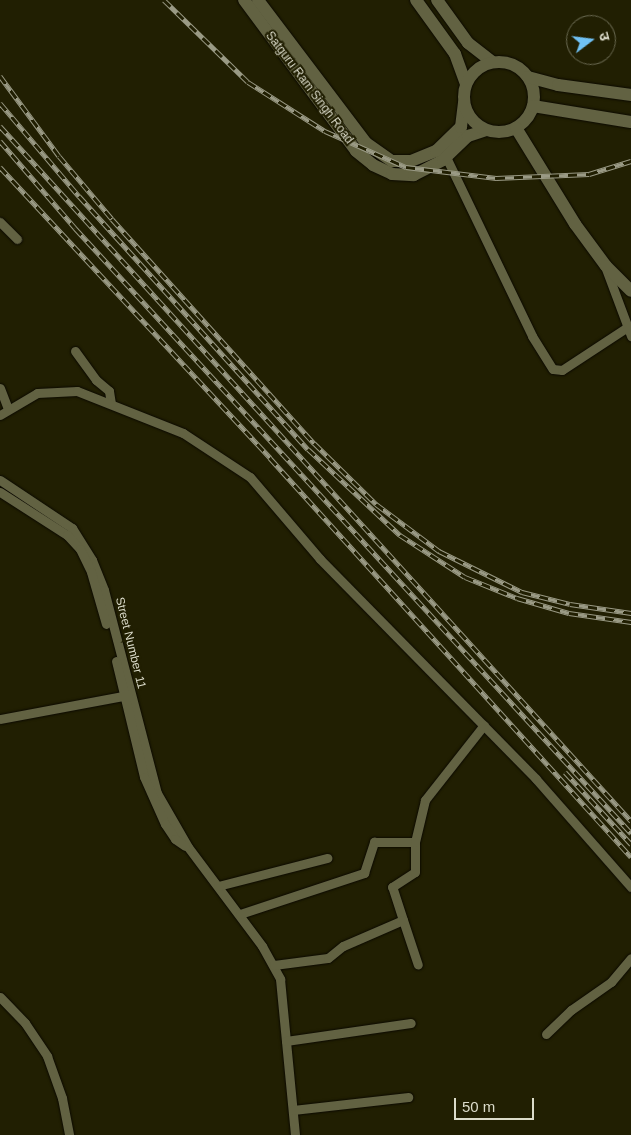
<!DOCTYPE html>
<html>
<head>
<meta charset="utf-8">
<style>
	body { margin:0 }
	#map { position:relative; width:631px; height:1135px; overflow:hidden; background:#211f02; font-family:Arial,"Noto Sans Devanagari",sans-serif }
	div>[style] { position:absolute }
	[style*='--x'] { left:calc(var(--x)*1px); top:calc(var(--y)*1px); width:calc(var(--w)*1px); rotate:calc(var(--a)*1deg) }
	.roads { filter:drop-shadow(0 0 1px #0b0900) drop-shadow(0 0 1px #0b0900) }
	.street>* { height:9px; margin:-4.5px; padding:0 4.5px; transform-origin:4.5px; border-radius:4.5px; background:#626242 }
	.secondary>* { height:12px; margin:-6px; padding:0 6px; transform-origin:6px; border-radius:6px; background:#626242 }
	.secondary>.ring { margin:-6px; padding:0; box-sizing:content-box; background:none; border:12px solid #626242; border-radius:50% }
	.rail>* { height:5px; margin-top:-2.5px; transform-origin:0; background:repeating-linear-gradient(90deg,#211f02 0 9px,#9a9a85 0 18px); box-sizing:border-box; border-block:1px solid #9a9a85 }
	span { translate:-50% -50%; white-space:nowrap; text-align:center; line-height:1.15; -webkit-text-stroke:4px #211f02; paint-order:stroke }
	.street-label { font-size:12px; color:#dbdbca }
	.north { position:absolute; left:566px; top:15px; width:50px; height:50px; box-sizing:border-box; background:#211f02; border:1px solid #6b6a52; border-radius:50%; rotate:75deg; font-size:14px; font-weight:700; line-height:20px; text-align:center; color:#dbdbca }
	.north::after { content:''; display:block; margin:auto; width:18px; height:22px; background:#70c1f4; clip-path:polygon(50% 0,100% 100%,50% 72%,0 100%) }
	.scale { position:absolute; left:454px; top:1098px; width:80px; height:22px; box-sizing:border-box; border:2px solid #dbdbca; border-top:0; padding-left:6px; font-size:15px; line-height:18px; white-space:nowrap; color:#dbdbca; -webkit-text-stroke:4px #211f02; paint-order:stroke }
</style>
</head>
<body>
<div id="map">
	<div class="roads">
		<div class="street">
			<div style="--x:446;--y:157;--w:199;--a:64.3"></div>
			<div style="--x:532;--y:336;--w:39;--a:58"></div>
			<div style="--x:553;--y:369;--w:9;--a:6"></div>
			<div style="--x:562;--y:370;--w:77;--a:-33.3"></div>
			<div style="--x:0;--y:222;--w:24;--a:45"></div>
			<div style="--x:606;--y:269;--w:72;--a:69.5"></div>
			<div style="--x:75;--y:351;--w:36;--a:54"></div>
			<div style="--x:96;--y:380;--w:17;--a:40"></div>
			<div style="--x:109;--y:391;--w:12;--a:81"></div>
			<div style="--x:0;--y:388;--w:22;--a:69"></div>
			<div style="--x:0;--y:415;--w:43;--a:-30.7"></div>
			<div style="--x:37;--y:393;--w:40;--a:-2.9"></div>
			<div style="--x:77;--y:391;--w:114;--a:21.6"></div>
			<div style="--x:183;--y:433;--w:80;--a:33.3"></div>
			<div style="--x:250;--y:477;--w:108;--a:49.5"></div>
			<div style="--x:320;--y:559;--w:308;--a:45.5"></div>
			<div style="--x:536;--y:779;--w:144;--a:48.7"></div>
			<div style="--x:0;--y:480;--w:87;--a:33.7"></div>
			<div style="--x:72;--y:528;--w:38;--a:58"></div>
			<div style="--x:92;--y:560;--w:32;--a:68"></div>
			<div style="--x:104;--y:590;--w:210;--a:75.4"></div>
			<div style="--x:157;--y:793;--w:62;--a:60.1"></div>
			<div style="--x:188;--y:847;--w:124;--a:53.2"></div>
			<div style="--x:262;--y:946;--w:38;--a:61"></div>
			<div style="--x:280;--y:979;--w:157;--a:84.5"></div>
			<div style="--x:0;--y:492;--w:80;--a:32.7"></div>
			<div style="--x:67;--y:535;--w:19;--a:47"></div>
			<div style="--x:80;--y:549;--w:25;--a:64"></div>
			<div style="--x:91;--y:572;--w:54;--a:73.9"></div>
			<div style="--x:116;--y:661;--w:119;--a:76.4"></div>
			<div style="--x:144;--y:777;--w:51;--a:65.9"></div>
			<div style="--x:165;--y:824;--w:18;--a:56"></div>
			<div style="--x:175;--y:839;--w:12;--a:35"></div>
			<div style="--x:0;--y:719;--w:130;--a:-10.6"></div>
			<div style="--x:218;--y:886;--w:113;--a:-14.4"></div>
			<div style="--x:240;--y:914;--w:131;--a:-18.3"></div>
			<div style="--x:364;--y:873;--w:33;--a:-72"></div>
			<div style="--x:374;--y:842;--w:41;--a:0"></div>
			<div style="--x:403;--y:920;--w:35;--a:-108"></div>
			<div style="--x:392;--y:887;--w:27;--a:-33"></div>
			<div style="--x:415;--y:872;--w:30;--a:-90"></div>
			<div style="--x:415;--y:842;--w:43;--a:-76.6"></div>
			<div style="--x:425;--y:800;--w:95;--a:-51.8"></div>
			<div style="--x:274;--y:965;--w:54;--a:-7.4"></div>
			<div style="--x:328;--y:958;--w:19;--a:-39"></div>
			<div style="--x:343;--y:946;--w:65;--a:-23.4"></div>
			<div style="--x:403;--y:920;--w:47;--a:71.6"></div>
			<div style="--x:0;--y:997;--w:36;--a:46"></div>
			<div style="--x:25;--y:1023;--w:40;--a:56"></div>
			<div style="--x:47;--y:1056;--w:45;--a:70.3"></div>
			<div style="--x:62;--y:1098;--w:38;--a:79"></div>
			<div style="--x:546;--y:1034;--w:35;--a:-44"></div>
			<div style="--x:571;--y:1010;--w:49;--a:-35"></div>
			<div style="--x:611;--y:982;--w:31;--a:-50"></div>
			<div style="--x:286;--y:1041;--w:126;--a:-8.2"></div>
			<div style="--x:293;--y:1110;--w:116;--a:-6.4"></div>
		</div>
		<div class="secondary">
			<div style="--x:244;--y:0;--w:188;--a:53.4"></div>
			<div style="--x:356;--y:151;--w:22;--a:39"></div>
			<div style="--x:373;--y:165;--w:21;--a:25"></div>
			<div style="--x:392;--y:174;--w:22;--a:3"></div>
			<div style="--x:414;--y:175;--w:33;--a:-27"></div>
			<div style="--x:443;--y:160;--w:35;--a:-44"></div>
			<div style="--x:468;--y:136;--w:19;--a:-18"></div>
			<div style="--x:258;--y:0;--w:179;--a:52.9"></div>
			<div style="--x:366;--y:143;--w:32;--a:35"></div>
			<div style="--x:392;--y:161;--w:19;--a:0"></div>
			<div style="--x:411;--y:161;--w:27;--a:-22"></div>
			<div style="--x:436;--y:151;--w:35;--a:-44"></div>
			<div style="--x:461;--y:127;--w:25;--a:-83"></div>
			<div style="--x:416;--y:0;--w:67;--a:54.2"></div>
			<div style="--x:455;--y:54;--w:32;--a:70"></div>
			<div style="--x:437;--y:0;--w:53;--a:54.2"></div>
			<div style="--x:468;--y:43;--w:31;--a:38"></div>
			<div class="ring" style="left:464px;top:62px;width:58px;height:58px"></div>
			<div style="--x:528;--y:77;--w:31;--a:15"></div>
			<div style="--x:558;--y:85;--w:74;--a:7.8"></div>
			<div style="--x:533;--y:106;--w:99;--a:9.3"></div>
			<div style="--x:516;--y:128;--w:113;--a:58.4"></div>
			<div style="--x:575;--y:224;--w:52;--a:53.6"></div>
			<div style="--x:606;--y:266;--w:35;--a:45"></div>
		</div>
	</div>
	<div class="rail">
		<div style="--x:164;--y:0;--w:117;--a:44.3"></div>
		<div style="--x:248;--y:82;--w:91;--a:32.5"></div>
		<div style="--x:325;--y:131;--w:89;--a:24"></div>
		<div style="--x:406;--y:167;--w:91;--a:7"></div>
		<div style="--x:496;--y:178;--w:93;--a:-2.5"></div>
		<div style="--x:589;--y:174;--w:44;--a:-17.2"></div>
		<div style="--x:0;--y:76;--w:99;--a:53.6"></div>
		<div style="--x:59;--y:156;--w:82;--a:49.9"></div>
		<div style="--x:112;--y:219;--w:302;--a:48"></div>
		<div style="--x:314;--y:443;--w:87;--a:44.5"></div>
		<div style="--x:376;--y:504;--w:79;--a:36.7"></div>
		<div style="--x:439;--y:551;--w:93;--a:26.3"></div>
		<div style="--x:522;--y:592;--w:49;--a:14"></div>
		<div style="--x:570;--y:604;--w:62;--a:8.4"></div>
		<div style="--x:0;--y:103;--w:122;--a:49.7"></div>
		<div style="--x:79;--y:196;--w:341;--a:47.9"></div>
		<div style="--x:308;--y:449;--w:126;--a:43.1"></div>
		<div style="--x:400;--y:535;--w:77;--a:32.9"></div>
		<div style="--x:465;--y:577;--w:56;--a:22"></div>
		<div style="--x:517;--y:598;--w:54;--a:16.1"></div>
		<div style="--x:569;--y:613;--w:63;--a:8.3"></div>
		<div style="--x:0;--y:126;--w:939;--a:47.76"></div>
		<div style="--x:0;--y:141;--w:115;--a:49.2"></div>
		<div style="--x:75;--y:228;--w:822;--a:47.42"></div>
		<div style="--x:0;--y:167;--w:397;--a:47.1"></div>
		<div style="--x:270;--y:458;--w:538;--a:47.86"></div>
		<div style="--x:565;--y:772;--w:98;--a:47.5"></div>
	</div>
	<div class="street-label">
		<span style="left:309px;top:88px;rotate:53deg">Satguru Ram Singh Road</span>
		<span style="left:130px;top:643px;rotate:76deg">Street Number 11</span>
	</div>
	<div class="north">उ</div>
	<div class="scale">50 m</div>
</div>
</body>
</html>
